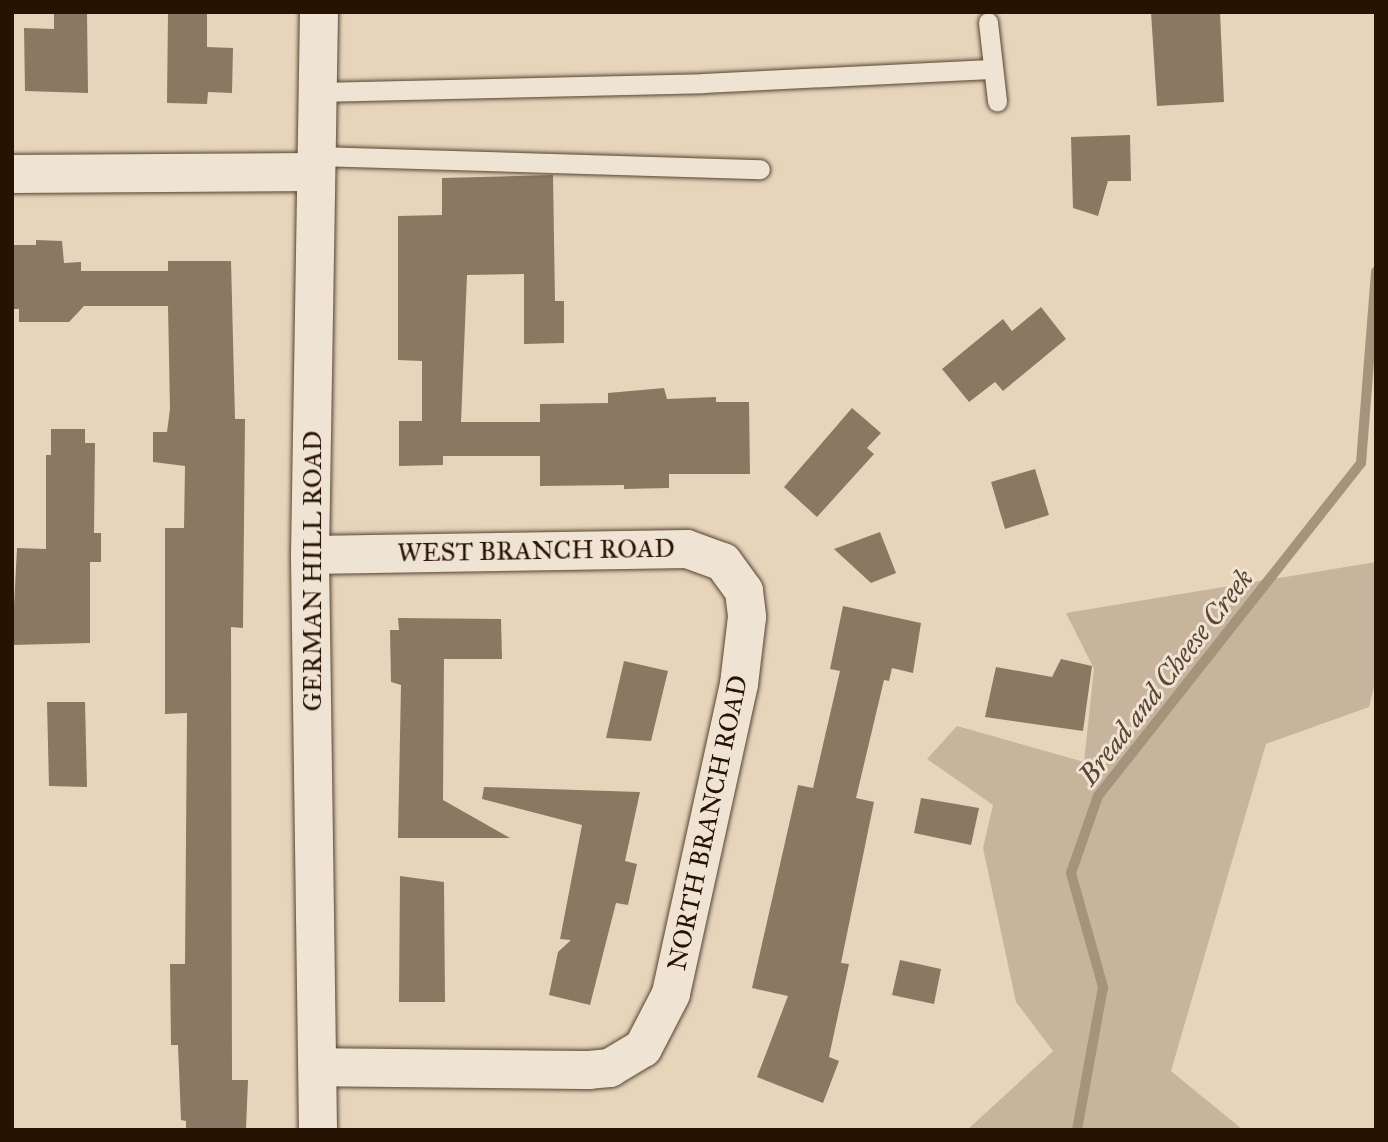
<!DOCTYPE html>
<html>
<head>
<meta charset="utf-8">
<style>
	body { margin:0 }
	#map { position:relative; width:1388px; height:1142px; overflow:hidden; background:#e6d5bb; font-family:"IM FELL Great Primer",serif }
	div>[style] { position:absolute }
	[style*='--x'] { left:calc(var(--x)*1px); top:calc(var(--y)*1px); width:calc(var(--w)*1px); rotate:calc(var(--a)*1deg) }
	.green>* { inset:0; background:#c6b49c }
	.stream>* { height:10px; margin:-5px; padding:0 5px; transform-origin:5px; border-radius:5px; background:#a5937c }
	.building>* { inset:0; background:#8a7862 }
	.roads { filter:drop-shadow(0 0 2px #574430) drop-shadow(0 0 2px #574430) }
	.service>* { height:19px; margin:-9.5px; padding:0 9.5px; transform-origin:9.5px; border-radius:9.5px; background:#efe4d3 }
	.minor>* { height:38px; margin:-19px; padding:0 19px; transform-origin:19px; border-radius:19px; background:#efe4d3 }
	.tertiary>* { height:38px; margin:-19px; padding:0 19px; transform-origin:19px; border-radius:19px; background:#efe4d3 }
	span { translate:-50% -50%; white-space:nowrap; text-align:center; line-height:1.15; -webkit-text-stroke:6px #efe4d3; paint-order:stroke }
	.street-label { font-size:26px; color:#271302 }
	.water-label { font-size:28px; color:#594633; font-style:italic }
	.frame { position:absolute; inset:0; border:14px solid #271302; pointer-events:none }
</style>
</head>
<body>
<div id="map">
	<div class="green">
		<div style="clip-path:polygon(1376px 562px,1376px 679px,1369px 707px,1266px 744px,1171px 1071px,1243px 1130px,967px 1130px,1053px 1051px,1016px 1002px,983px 848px,993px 805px,927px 759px,957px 726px,1084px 762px,1094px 669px,1066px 613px)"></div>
	</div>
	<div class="stream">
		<div style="--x:1077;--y:1130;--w:145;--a:-79.7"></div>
		<div style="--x:1103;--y:987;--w:118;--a:-105.7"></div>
		<div style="--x:1071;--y:873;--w:82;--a:-70.7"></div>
		<div style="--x:1098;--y:796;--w:424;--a:-51.7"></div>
		<div style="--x:1361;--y:463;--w:192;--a:-85.5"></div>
	</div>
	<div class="building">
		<div style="clip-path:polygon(54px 12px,87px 12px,88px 93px,25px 91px,24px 28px,54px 29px)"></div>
		<div style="clip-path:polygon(168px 12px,207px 12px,207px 47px,233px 48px,232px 93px,208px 92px,207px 104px,167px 103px)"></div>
		<div style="clip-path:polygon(1151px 12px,1220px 12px,1224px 102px,1157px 106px)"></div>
		<div style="clip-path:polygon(1130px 135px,1131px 181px,1108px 181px,1098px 216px,1073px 208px,1071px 137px)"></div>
		<div style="clip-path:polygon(553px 175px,555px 301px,564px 301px,564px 343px,524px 344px,524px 274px,467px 275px,461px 422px,540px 422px,540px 404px,608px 403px,608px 393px,664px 388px,667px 399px,716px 397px,716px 402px,749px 402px,750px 474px,669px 474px,669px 488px,624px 489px,624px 485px,540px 486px,540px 456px,443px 456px,443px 465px,399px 466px,399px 421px,422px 421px,422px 361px,398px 360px,398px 216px,442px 215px,442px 178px)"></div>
		<div style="clip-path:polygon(36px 240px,62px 241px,64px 263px,81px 262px,81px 271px,168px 271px,168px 261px,231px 261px,235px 419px,245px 419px,243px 628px,231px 627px,232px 1080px,248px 1080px,246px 1129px,186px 1128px,186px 1121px,181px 1120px,178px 1045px,171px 1045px,170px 964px,185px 964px,187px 713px,165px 714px,165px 528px,184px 528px,185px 466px,153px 462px,153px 432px,167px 432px,170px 409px,168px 306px,84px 306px,69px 322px,19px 322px,19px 309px,12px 309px,12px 245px,36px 245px)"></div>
		<div style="clip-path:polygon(1041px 307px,1066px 339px,1003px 391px,995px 382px,969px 402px,942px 369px,1003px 319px,1012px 331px)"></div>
		<div style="clip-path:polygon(852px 408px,881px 433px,867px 448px,874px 454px,817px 517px,784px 487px)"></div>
		<div style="clip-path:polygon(51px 429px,85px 429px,85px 443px,95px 443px,94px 533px,101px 533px,101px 562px,90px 562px,90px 643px,12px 645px,17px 548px,46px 549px,46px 455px,51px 455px)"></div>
		<div style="clip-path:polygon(1035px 469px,1049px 515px,1005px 529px,991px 482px)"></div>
		<div style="clip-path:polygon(880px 532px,896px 573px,871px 583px,834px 549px)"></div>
		<div style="clip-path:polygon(843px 606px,921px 623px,913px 673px,892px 668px,889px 681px,884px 680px,856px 798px,874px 802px,841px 963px,849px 964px,829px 1057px,839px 1061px,823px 1103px,757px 1077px,788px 996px,752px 988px,798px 785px,813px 788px,840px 671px,830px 669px)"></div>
		<div style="clip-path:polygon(398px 618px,501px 619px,502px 659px,444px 659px,443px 800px,510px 838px,398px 838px,401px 685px,391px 682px,390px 630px,399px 630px)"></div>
		<div style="clip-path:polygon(1061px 659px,1092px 666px,1083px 731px,985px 717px,996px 667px,1052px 677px)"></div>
		<div style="clip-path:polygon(624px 661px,668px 671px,651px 741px,606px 738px)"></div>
		<div style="clip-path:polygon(47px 702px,85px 702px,87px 787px,49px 786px)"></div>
		<div style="clip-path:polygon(484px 787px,640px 792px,625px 861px,637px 864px,628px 905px,616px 903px,590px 1005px,549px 995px,558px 952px,571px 940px,560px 939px,582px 825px,482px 799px)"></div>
		<div style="clip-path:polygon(921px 798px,979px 808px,971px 845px,914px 833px)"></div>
		<div style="clip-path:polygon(400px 876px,444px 882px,445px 1002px,399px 1002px)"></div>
		<div style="clip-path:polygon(900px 960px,941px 969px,934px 1004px,892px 995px)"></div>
	</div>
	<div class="roads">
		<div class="service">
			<div style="--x:988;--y:22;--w:80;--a:83.5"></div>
			<div style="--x:317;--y:92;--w:386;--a:-1.3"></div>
			<div style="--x:703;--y:83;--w:288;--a:-2.8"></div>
			<div style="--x:316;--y:156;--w:444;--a:1.7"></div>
		</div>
		<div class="minor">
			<div style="--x:12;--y:174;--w:304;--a:-0.4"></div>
			<div style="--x:310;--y:555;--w:377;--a:-0.9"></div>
			<div style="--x:687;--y:549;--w:38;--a:20"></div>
			<div style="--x:723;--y:562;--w:36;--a:54"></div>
			<div style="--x:744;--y:591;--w:26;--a:83"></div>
			<div style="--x:747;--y:617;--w:67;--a:96.8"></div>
			<div style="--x:739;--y:684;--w:317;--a:102.4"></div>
			<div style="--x:671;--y:994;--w:61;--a:117.4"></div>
			<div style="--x:643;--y:1048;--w:39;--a:149"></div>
			<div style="--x:610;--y:1068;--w:21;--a:175"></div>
			<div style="--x:589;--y:1070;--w:271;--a:-179.4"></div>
		</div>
		<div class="tertiary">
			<div style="--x:318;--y:1130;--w:575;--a:-90.8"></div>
			<div style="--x:310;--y:555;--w:543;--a:-89.05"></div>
		</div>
	</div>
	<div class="street-label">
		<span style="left:536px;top:551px;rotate:-1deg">WEST BRANCH ROAD</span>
		<span style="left:313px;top:571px;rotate:-90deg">GERMAN HILL ROAD</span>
		<span style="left:708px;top:823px;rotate:-78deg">NORTH BRANCH ROAD</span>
	</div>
	<div class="water-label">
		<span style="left:1166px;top:677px;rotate:-52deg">Bread and Cheese Creek</span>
	</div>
	<div class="frame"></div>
</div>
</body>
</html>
